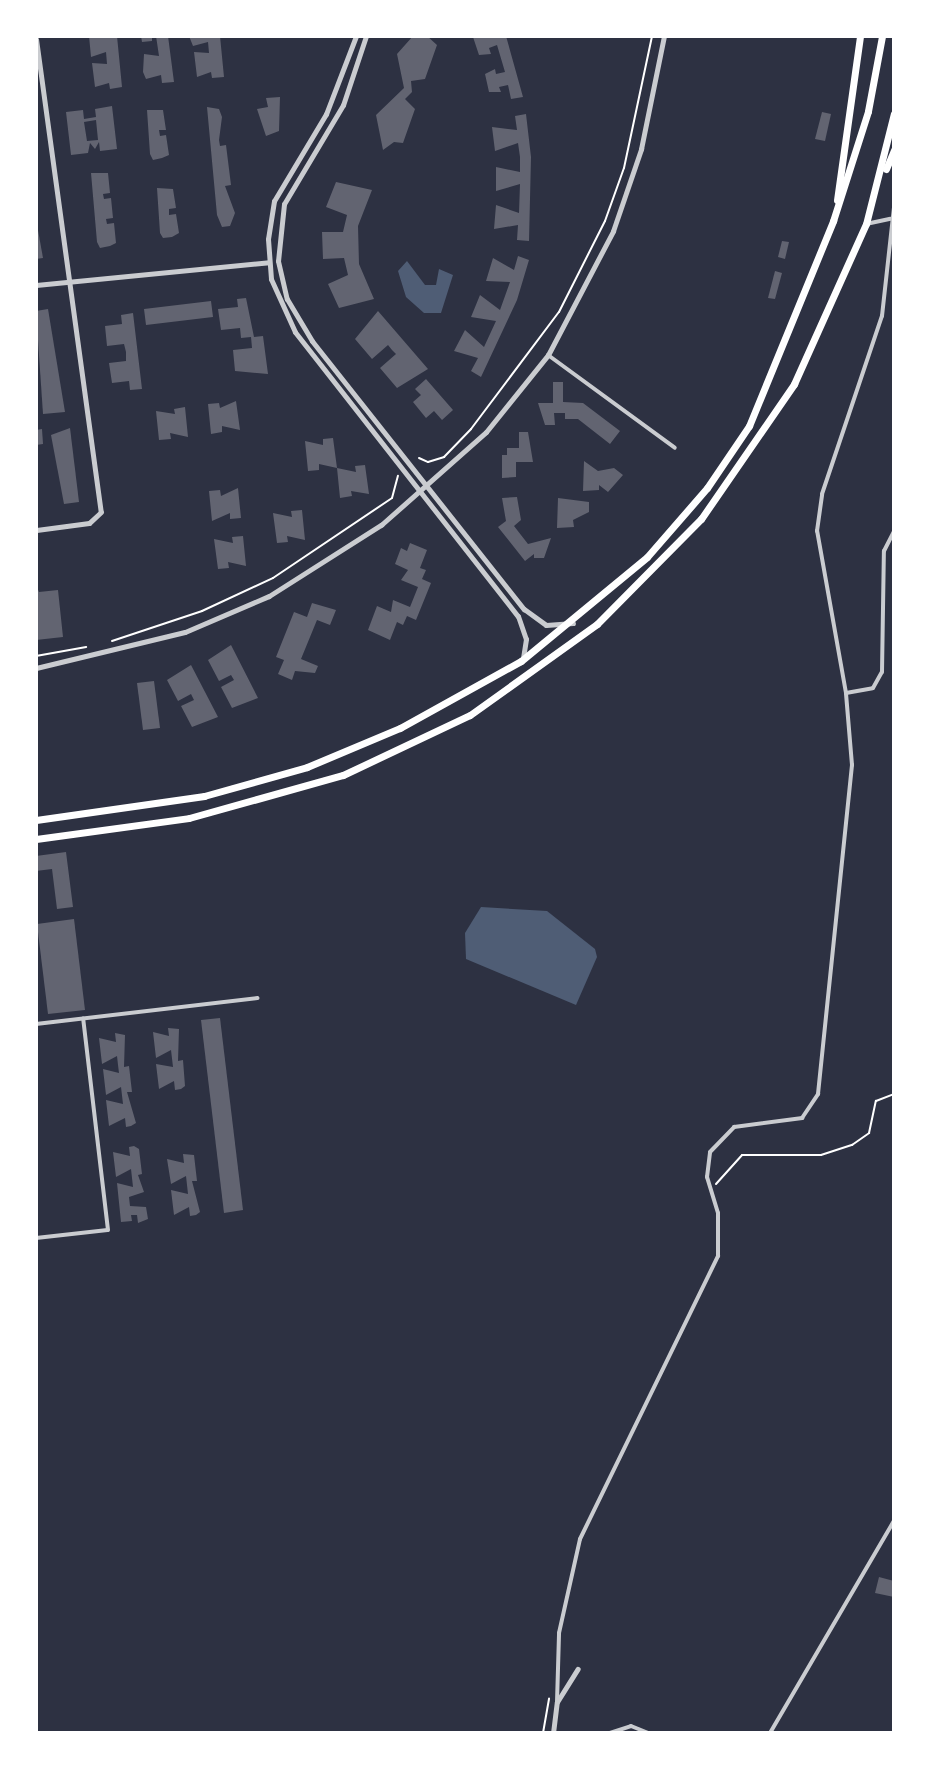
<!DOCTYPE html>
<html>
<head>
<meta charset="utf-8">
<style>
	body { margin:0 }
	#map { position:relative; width:930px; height:1769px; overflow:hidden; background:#2d3142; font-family:"Sofia Sans Condensed",sans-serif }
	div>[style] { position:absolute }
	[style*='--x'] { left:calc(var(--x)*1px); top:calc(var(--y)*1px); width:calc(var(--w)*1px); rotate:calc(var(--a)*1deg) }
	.water>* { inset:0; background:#4f5d75 }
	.building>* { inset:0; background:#626471 }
	.path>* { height:2px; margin:-1px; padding:0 1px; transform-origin:1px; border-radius:1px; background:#fff }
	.minor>* { height:4px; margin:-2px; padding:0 2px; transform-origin:2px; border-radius:2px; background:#caccd0 }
	.tertiary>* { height:5px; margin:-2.5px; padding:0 2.5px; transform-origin:2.5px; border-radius:2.5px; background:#caccd0 }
	.trunk>* { height:7px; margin:-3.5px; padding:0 3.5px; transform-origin:3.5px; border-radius:3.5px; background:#fff }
	span { translate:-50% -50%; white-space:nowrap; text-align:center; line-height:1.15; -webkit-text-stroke:8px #fff; paint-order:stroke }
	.frame { position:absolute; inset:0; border:38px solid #fff; pointer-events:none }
</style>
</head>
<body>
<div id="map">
	<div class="water">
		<div style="clip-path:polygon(407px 261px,425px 285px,436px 285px,439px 269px,453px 275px,441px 313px,424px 313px,406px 297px,398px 271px)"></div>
		<div style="clip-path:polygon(481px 907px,547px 911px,595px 949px,597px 957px,576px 1005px,466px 959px,465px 933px)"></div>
	</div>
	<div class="building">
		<div style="clip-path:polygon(89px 36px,117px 36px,122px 87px,110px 89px,109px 83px,95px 87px,92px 63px,107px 64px,106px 52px,91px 57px)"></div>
		<div style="clip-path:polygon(141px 36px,152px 36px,152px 41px,142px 42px)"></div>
		<div style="clip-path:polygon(156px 36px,168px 36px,174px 82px,162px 83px,161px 75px,146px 79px,143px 72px,144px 54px,159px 56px)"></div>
		<div style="clip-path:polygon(189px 36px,220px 36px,224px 77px,212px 78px,211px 72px,197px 77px,194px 52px,209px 53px,208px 42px,193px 46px)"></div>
		<div style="clip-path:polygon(413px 36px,427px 36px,437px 45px,425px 79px,411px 81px,412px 92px,405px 99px,415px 109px,403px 143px,394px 142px,383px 150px,376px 115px,404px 88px,397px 54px)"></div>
		<div style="clip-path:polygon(506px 36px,523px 97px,511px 99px,508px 85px,499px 87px,501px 92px,489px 92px,485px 74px,495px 69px,496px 74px,505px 72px,497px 45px,489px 48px,491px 54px,479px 55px,473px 37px)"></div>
		<div style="clip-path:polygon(280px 97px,279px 131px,266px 136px,257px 109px,268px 107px,266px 98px)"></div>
		<div style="clip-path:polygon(evenodd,112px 106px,117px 149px,100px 151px,99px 142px,95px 149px,90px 143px,88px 153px,71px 155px,66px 112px,83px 110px,84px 119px,96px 117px,95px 109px,112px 106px,96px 120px,98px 140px,87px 141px,84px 122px,96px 120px)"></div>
		<div style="clip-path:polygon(207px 107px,219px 109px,222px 117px,219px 140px,220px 146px,226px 145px,231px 185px,225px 186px,235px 213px,230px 226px,222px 227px,217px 215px)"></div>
		<div style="clip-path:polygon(147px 110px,163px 110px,166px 130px,159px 130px,160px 136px,166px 135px,169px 155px,162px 158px,153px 160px,150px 154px)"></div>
		<div style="clip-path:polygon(822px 112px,831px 114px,825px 141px,815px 139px)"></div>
		<div style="clip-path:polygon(526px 114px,531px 157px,529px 241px,517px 240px,518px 225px,494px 229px,496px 205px,519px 213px,520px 184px,496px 191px,496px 167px,520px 172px,520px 157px,518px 143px,495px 151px,492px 127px,517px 130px,515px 116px)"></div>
		<div style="clip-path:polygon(91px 173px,108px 173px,110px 193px,103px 194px,104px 199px,111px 198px,113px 218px,106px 219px,107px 224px,114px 223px,116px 243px,110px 246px,100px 248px,97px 242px)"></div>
		<div style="clip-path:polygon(336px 182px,372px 190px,358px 226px,359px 264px,374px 299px,339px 308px,328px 284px,348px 275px,344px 258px,323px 259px,322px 232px,343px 232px,347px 215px,326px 207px)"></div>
		<div style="clip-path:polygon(157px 188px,173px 189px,176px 208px,169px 209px,169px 215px,176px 214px,179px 233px,172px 237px,163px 238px,160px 233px)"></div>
		<div style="clip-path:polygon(36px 219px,43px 258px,36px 259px)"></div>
		<div style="clip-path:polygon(782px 241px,789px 242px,785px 259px,778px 257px)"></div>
		<div style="clip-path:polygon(518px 256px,529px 260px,517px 300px,481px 377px,471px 371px,478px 358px,454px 351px,465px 330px,484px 347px,496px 321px,471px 317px,480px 295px,500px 310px,510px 282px,486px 281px,493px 258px,514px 270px)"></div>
		<div style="clip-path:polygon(775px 271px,782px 273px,775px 299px,768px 298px)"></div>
		<div style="clip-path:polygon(246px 298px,254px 337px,263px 336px,268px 374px,235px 371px,233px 350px,252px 348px,251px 337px,241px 338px,240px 328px,221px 330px,218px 309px,238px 307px,237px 299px)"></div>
		<div style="clip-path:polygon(211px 301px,213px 317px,146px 325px,144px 309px)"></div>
		<div style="clip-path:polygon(48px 309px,65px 412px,43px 414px,36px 311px)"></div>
		<div style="clip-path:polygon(378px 311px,428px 369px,397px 388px,380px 368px,396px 354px,392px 350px,388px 345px,372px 359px,355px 339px)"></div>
		<div style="clip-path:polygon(133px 313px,142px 389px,130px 390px,129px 381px,112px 383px,109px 363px,126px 361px,126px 352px,124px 344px,107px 346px,105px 326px,122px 324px,121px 315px)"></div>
		<div style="clip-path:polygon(426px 379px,453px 410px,442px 420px,434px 411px,426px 418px,413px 402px,421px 395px,415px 389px)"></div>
		<div style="clip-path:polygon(553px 382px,563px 382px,563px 402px,583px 403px,620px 431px,610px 444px,578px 419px,565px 419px,565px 413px,554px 413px,555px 425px,545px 425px,538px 403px,553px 403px)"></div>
		<div style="clip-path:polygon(236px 401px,240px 430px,222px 426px,222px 432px,211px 434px,208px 404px,219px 403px,220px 408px)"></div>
		<div style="clip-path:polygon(185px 407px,188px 437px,170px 433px,171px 439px,159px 440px,156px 411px,175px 414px,174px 409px)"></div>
		<div style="clip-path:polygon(70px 428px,79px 502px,64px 504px,51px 435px)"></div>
		<div style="clip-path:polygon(42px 429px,43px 444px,36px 445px,36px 430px)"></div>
		<div style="clip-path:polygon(519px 432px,528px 432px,533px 462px,516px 462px,516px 477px,502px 478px,502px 455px,507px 455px,507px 448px,519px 448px)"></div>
		<div style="clip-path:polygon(333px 438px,337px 468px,319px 464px,319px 470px,308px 471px,305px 441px,323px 445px,323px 439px)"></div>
		<div style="clip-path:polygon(584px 461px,598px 471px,614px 468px,623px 475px,608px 492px,599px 485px,599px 490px,583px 491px)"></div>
		<div style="clip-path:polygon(365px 465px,369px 494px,351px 491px,352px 496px,340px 498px,337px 468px,356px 472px,355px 466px)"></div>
		<div style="clip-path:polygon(238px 488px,241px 518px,230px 519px,230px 513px,212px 521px,209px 491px,220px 490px,221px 496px)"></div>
		<div style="clip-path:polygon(517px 497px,521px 520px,514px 526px,528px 544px,551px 538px,544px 558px,534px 558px,534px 554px,525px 561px,498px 527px,506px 521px,502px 498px)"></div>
		<div style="clip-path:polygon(558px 498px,589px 502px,589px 512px,573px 520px,574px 527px,557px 528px)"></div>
		<div style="clip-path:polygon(302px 510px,305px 540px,287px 536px,288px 542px,277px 543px,273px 513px,292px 517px,291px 511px)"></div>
		<div style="clip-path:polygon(243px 536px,246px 566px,228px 562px,229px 568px,218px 569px,214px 539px,233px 543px,232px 537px)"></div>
		<div style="clip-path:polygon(410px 543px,427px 550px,420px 568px,426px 570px,422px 579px,431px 583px,416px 620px,407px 616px,403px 625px,397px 622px,390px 640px,368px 630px,377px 606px,391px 612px,393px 600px,410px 607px,418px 587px,401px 580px,408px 570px,395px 564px,401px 548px,407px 551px)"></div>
		<div style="clip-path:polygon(36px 585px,39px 592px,58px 590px,63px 637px,36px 640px)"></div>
		<div style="clip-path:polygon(312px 603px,336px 610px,330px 625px,317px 620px,301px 659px,318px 666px,315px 673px,295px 671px,292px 680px,278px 674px,284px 660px,276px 657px,294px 612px,307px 617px)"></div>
		<div style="clip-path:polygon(231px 645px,258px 698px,232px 708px,221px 687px,234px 680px,231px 675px,219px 681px,208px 660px)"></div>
		<div style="clip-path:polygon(191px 665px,218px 717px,192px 727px,181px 706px,194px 700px,191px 694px,178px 701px,167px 680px)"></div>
		<div style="clip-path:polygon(154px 681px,160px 728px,143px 730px,137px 683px)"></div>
		<div style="clip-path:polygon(66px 852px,73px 907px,57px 909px,52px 869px,36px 871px,36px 856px)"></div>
		<div style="clip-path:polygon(74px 919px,85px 1010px,48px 1014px,37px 924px)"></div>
		<div style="clip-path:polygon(220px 1018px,243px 1210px,224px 1213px,201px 1020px)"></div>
		<div style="clip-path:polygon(168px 1028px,179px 1029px,178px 1061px,183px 1060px,185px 1086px,181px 1089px,175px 1090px,174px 1081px,159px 1089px,156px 1064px,173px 1067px,171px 1050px,156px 1058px,153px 1032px,169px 1036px)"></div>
		<div style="clip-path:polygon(115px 1033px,125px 1035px,124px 1067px,129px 1066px,132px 1092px,127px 1092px,136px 1123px,131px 1126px,126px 1127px,125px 1118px,109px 1126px,106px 1100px,123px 1104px,121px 1087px,106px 1095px,103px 1069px,119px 1073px,118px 1065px,117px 1056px,102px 1064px,99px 1038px,116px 1042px)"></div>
		<div style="clip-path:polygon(134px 1146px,139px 1149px,142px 1174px,138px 1175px,144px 1192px,129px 1197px,130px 1206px,146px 1207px,148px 1219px,138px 1223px,137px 1215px,131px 1215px,132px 1221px,121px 1222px,117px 1183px,133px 1187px,131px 1169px,116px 1177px,113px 1152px,130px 1156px,129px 1147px)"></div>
		<div style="clip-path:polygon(183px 1154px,194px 1155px,197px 1181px,192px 1181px,200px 1212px,196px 1215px,190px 1216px,189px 1207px,174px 1215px,171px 1190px,188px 1194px,186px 1176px,171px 1184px,167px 1159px,184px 1163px)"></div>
		<div style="clip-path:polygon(879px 1577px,894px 1581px,894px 1597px,875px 1593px)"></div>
	</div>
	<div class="path">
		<div style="--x:419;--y:458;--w:10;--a:24"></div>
		<div style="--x:428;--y:462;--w:17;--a:-17"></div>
		<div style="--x:444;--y:457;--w:39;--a:-46"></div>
		<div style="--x:471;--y:429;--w:146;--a:-53.1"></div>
		<div style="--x:559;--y:312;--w:102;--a:-63.2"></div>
		<div style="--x:605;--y:221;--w:56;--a:-70.3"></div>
		<div style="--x:624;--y:168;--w:135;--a:-78"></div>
		<div style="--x:112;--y:641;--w:95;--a:-18.4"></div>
		<div style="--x:202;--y:611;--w:78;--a:-24.9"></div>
		<div style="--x:273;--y:578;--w:143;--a:-33.9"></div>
		<div style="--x:392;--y:498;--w:23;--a:-75"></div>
		<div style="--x:36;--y:656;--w:51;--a:-10.2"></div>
		<div style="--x:716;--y:1184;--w:39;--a:-48"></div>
		<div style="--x:742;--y:1155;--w:79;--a:0"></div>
		<div style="--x:821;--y:1155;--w:33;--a:-18"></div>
		<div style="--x:852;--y:1145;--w:21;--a:-35"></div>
		<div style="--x:869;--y:1133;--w:33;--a:-78"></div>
		<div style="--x:876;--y:1101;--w:19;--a:-21"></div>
		<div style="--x:543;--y:1733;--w:35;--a:-80"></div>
	</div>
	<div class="minor">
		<div style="--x:866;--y:224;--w:25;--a:-12"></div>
		<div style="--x:548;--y:355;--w:157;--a:36.2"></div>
		<div style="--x:846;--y:693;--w:27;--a:-10"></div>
		<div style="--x:873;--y:688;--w:18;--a:-61"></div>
		<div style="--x:882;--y:672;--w:121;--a:-89.1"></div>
		<div style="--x:884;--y:551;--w:22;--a:-63"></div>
		<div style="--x:36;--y:1024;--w:223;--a:-6.7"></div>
		<div style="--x:36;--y:1238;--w:72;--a:-6.3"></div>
		<div style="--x:108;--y:1230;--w:213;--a:-96.7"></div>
		<div style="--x:557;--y:1702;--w:69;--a:-88.3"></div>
		<div style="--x:559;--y:1633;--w:96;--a:-77.4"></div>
		<div style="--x:580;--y:1539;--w:315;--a:-64"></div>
		<div style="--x:718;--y:1256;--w:43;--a:-90"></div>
		<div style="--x:718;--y:1213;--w:38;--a:-107"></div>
		<div style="--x:707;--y:1177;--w:25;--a:-83"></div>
		<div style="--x:710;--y:1152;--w:35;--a:-46"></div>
		<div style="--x:734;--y:1127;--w:69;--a:-7.5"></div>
		<div style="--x:802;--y:1118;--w:29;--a:-56"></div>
		<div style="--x:818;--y:1094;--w:331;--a:-84.1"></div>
		<div style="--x:852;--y:765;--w:72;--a:-94.8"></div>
		<div style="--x:846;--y:693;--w:165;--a:-100.1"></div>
		<div style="--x:817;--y:531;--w:37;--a:-82"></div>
		<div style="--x:822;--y:494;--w:188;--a:-71.4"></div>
		<div style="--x:882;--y:316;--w:110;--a:-83.7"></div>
		<div style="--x:610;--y:1733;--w:22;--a:-18"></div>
		<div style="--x:631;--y:1726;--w:18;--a:22"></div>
		<div style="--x:770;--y:1733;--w:246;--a:-59.7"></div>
	</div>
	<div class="tertiary">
		<div style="--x:356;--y:36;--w:84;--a:111"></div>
		<div style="--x:326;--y:114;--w:101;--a:120.9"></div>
		<div style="--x:274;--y:201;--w:38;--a:99"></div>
		<div style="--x:268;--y:239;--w:40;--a:85.7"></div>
		<div style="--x:271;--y:279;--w:58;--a:65.6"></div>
		<div style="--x:295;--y:332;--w:361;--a:51.9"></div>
		<div style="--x:518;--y:616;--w:24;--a:71"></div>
		<div style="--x:526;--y:639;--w:18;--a:99"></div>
		<div style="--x:366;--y:36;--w:73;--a:108.4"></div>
		<div style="--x:343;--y:105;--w:115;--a:120.8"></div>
		<div style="--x:284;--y:204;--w:57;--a:96"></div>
		<div style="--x:278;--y:261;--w:39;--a:77"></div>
		<div style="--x:287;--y:299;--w:49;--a:59.2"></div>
		<div style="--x:312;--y:341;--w:342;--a:51.7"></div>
		<div style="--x:524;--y:609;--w:27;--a:36"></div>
		<div style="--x:546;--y:625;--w:27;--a:-4"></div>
		<div style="--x:36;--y:39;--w:477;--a:82.2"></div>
		<div style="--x:101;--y:512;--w:16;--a:137"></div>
		<div style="--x:89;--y:523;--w:53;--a:172.5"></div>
		<div style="--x:36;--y:285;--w:234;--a:-5.6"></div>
		<div style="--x:36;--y:668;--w:153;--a:-13.6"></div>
		<div style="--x:185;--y:632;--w:91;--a:-23.2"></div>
		<div style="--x:269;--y:596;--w:133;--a:-32.4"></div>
		<div style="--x:381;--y:525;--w:140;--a:-41.5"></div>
		<div style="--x:486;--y:432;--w:99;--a:-51.2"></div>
		<div style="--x:548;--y:355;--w:140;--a:-62.3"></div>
		<div style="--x:613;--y:231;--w:87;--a:-71.1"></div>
		<div style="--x:641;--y:149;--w:115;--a:-78.5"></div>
		<div style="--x:553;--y:1733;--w:31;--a:-83"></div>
		<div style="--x:557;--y:1702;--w:39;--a:-58"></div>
	</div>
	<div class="trunk">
		<div style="--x:886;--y:169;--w:21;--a:-67"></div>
		<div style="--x:837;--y:200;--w:166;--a:-82"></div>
		<div style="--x:36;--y:820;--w:170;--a:-8.1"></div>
		<div style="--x:204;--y:796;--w:107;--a:-15.7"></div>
		<div style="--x:307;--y:767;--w:101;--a:-22.8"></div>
		<div style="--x:400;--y:728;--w:138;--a:-29"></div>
		<div style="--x:521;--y:661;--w:163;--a:-39.5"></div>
		<div style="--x:647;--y:557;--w:91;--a:-49"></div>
		<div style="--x:707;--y:488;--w:75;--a:-55.9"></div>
		<div style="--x:749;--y:426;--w:222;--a:-67.7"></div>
		<div style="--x:833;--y:221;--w:115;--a:-72.3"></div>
		<div style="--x:868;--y:111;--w:76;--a:-79.4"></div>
		<div style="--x:36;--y:839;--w:154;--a:-7.8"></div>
		<div style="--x:189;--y:818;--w:160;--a:-15.6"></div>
		<div style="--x:343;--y:775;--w:140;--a:-25.3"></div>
		<div style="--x:470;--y:715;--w:156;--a:-35.6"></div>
		<div style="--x:597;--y:624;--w:148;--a:-45.3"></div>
		<div style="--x:701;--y:519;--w:164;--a:-55.4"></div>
		<div style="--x:794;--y:384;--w:175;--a:-65.8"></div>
		<div style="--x:866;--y:224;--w:114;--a:-75.8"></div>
	</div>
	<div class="frame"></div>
</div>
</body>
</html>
